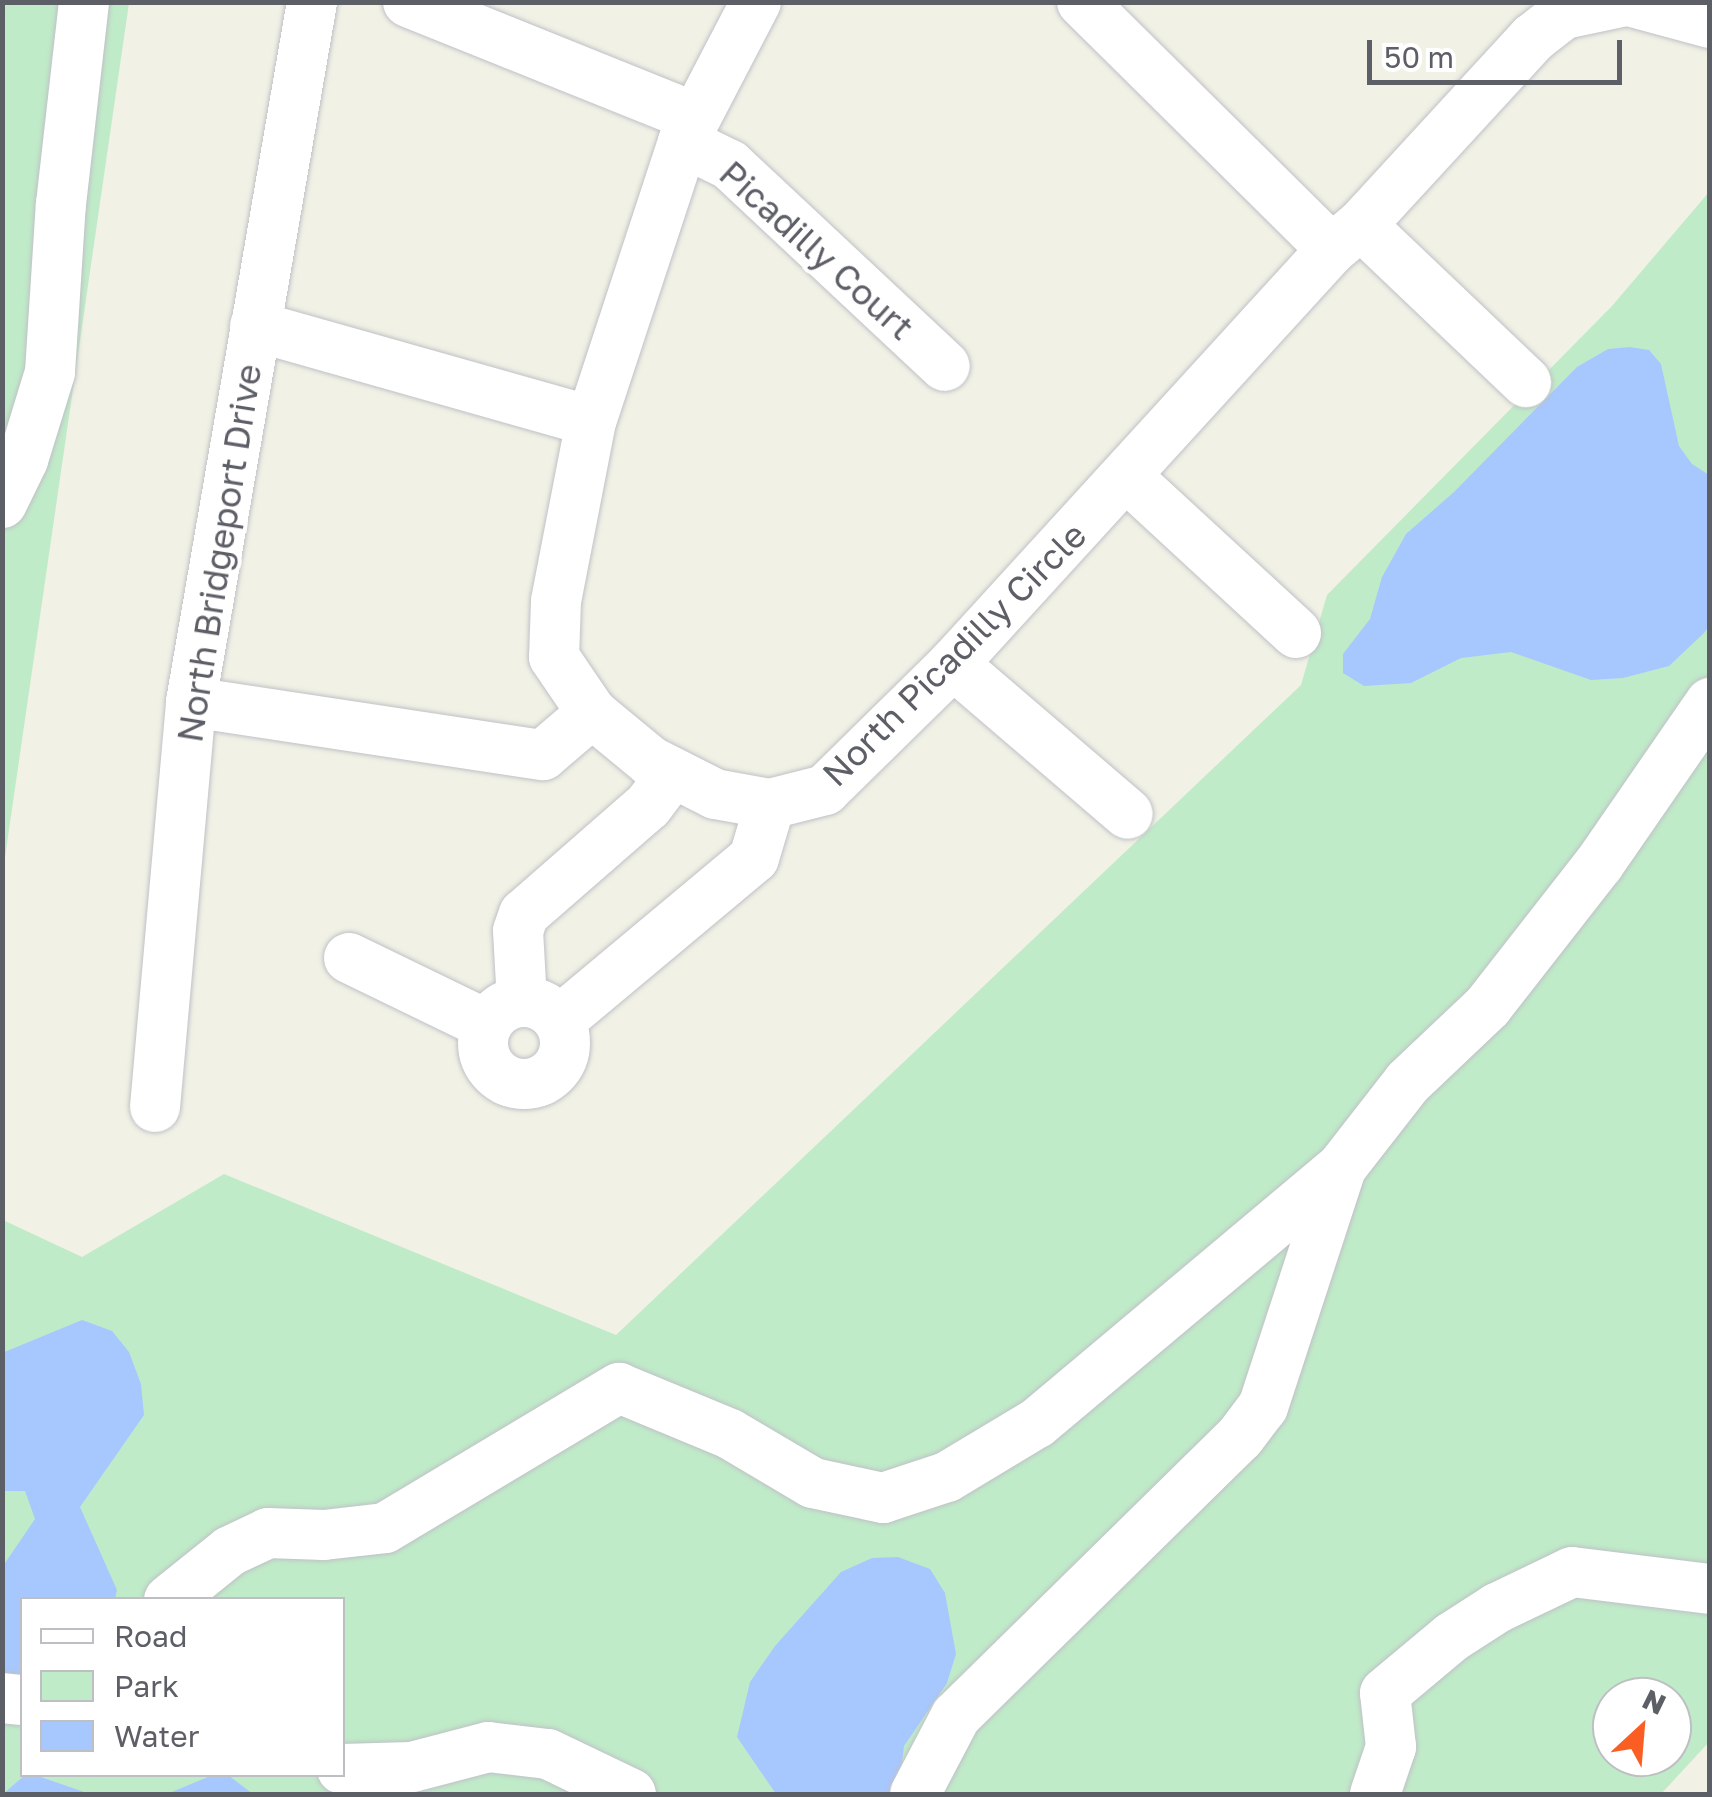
<!DOCTYPE html>
<html>
<head>
<meta charset="utf-8">
<style>
	body { margin:0 }
	#map { position:relative; width:1712px; height:1797px; overflow:hidden; background:#f1f1e5; font-family:"Golos Text",sans-serif }
	div>[style] { position:absolute }
	[style*='--x'] { left:calc(var(--x)*1px); top:calc(var(--y)*1px); width:calc(var(--w)*1px); rotate:calc(var(--a)*1deg) }
	.green>* { inset:0; background:#c0ebc8 }
	.water>* { inset:0; background:#a7c7ff }
	.roads { filter:drop-shadow(0 0 2px #bfc1c7) drop-shadow(0 0 2px #bfc1c7) }
	.minor>* { height:50px; margin:-25px; padding:0 25px; transform-origin:25px; border-radius:25px; background:#fff }
	.minor>.ring { margin:-25px; padding:0; box-sizing:content-box; background:none; border:50px solid #fff; border-radius:50% }
	span { translate:-50% -50%; white-space:nowrap; text-align:center; line-height:1.15; -webkit-text-stroke:8px #fff; paint-order:stroke }
	.street-label { font-size:35px; color:#5d5f67 }
	.frame { position:absolute; inset:0; border:5px solid #5d5f67; pointer-events:none }
	.legend { position:absolute; left:20px; top:1597px; width:325px; height:180px; box-sizing:border-box; background:#fff; border:2px solid #bebfc2; margin:0; padding:12px 18px; list-style:none; font-size:30px; color:#5d5f67 }
	.legend li { display:flex; align-items:center; gap:20px; height:50px }
	.legend b { width:50px; border:2px solid #bebfc2 }
	.north { position:absolute; left:1592px; top:1677px; width:100px; height:100px; box-sizing:border-box; background:#fff; border:2px solid #bebfc2; border-radius:50%; rotate:26deg; font-size:28px; font-weight:700; line-height:40px; text-align:center; color:#5d5f67 }
	.north::after { content:''; display:block; margin:auto; width:35px; height:45px; background:#fb5e22; clip-path:polygon(50% 0,100% 100%,50% 72%,0 100%) }
	.scale { position:absolute; left:1367px; top:40px; width:255px; height:45px; box-sizing:border-box; border:5px solid #5d5f67; border-top:0; padding-left:12px; font-size:30px; line-height:35px; white-space:nowrap; color:#5d5f67; -webkit-text-stroke:8px #fff; paint-order:stroke }
</style>
</head>
<body>
<div id="map">
	<div class="green">
		<div style="clip-path:polygon(3px 3px,129px 3px,3px 871px)"></div>
		<div style="clip-path:polygon(evenodd,1709px 192px,1710px 1741px,1661px 1794px,3px 1794px,3px 1220px,82px 1257px,224px 1174px,616px 1335px,1301px 685px,1327px 595px,1612px 306px,1709px 192px,22px 1600px,342px 1600px,342px 1774px,22px 1774px,22px 1600px,1709px 192px,1612px 1697px,1672px 1697px,1672px 1757px,1612px 1757px,1612px 1697px)"></div>
	</div>
	<div class="water">
		<div style="clip-path:polygon(1630px 347px,1649px 350px,1661px 364px,1679px 446px,1692px 464px,1709px 475px,1710px 625px,1704px 633px,1669px 666px,1623px 678px,1591px 680px,1511px 652px,1461px 658px,1411px 683px,1364px 686px,1343px 673px,1343px 654px,1370px 619px,1382px 577px,1406px 534px,1454px 492px,1577px 367px,1608px 349px)"></div>
		<div style="clip-path:polygon(82px 1320px,112px 1331px,129px 1352px,141px 1384px,144px 1415px,80px 1507px,117px 1590px,115px 1599px,22px 1600px,22px 1675px,3px 1679px,3px 1566px,35px 1519px,25px 1491px,3px 1491px,2px 1353px)"></div>
		<div style="clip-path:polygon(898px 1557px,930px 1569px,945px 1593px,956px 1654px,947px 1683px,904px 1746px,898px 1794px,776px 1794px,737px 1737px,750px 1682px,775px 1646px,841px 1572px,872px 1558px)"></div>
		<div style="clip-path:polygon(35px 1774px,35px 1775px,90px 1794px,3px 1794px,25px 1775px)"></div>
		<div style="clip-path:polygon(215px 1774px,228px 1775px,253px 1794px,167px 1794px)"></div>
	</div>
	<div class="roads">
		<div class="minor">
			<div style="--x:408;--y:2;--w:308;--a:21.9"></div>
			<div style="--x:756;--y:2;--w:158;--a:117.5"></div>
			<div style="--x:683;--y:142;--w:294;--a:108.2"></div>
			<div style="--x:591;--y:421;--w:183;--a:101"></div>
			<div style="--x:556;--y:601;--w:56;--a:92"></div>
			<div style="--x:554;--y:657;--w:68;--a:55.8"></div>
			<div style="--x:592;--y:713;--w:75;--a:39.6"></div>
			<div style="--x:650;--y:761;--w:73;--a:26.9"></div>
			<div style="--x:715;--y:794;--w:56;--a:10.3"></div>
			<div style="--x:770;--y:804;--w:57;--a:-14.3"></div>
			<div style="--x:825;--y:790;--w:180;--a:-44.5"></div>
			<div style="--x:953;--y:664;--w:562;--a:-47.6"></div>
			<div style="--x:1332;--y:249;--w:38;--a:-40"></div>
			<div style="--x:1361;--y:225;--w:254;--a:-47.4"></div>
			<div style="--x:1533;--y:38;--w:39;--a:-38"></div>
			<div style="--x:1564;--y:14;--w:58;--a:-11.9"></div>
			<div style="--x:1082;--y:2;--w:351;--a:44.7"></div>
			<div style="--x:1632;--y:2;--w:81;--a:15.1"></div>
			<div style="--x:683;--y:142;--w:52;--a:26.1"></div>
			<div style="--x:730;--y:165;--w:294;--a:43.1"></div>
			<div style="--x:1361;--y:225;--w:228;--a:43.6"></div>
			<div style="--x:255;--y:326;--w:349;--a:15.8"></div>
			<div style="--x:1127;--y:477;--w:230;--a:42.7"></div>
			<div style="--x:2;--y:503;--w:48;--a:-64"></div>
			<div style="--x:23;--y:460;--w:92;--a:-72.9"></div>
			<div style="--x:50;--y:372;--w:168;--a:-86.3"></div>
			<div style="--x:61;--y:204;--w:203;--a:-83.5"></div>
			<div style="--x:953;--y:664;--w:230;--a:40.6"></div>
			<div style="--x:191;--y:702;--w:356;--a:8.6"></div>
			<div style="--x:543;--y:755;--w:65;--a:-40.6"></div>
			<div style="--x:349;--y:958;--w:153;--a:25.9"></div>
			<div style="--x:522;--y:1002;--w:71;--a:-93.2"></div>
			<div style="--x:518;--y:931;--w:18;--a:-71"></div>
			<div style="--x:524;--y:914;--w:164;--a:-41.1"></div>
			<div style="--x:648;--y:806;--w:39;--a:-53"></div>
			<div class="ring" style="left:483px;top:1002px;width:32px;height:32px"></div>
			<div style="--x:559;--y:1021;--w:254;--a:-39.9"></div>
			<div style="--x:754;--y:858;--w:56;--a:-73.5"></div>
			<div style="--x:155;--y:1107;--w:407;--a:-84.9"></div>
			<div style="--x:191;--y:702;--w:710;--a:-80.19"></div>
			<div style="--x:169;--y:1600;--w:78;--a:-38.8"></div>
			<div style="--x:230;--y:1551;--w:42;--a:-25.3"></div>
			<div style="--x:268;--y:1533;--w:56;--a:2"></div>
			<div style="--x:324;--y:1535;--w:61;--a:-6.5"></div>
			<div style="--x:385;--y:1528;--w:273;--a:-30.9"></div>
			<div style="--x:619;--y:1388;--w:120;--a:22.5"></div>
			<div style="--x:730;--y:1434;--w:96;--a:30.6"></div>
			<div style="--x:813;--y:1483;--w:72;--a:12.1"></div>
			<div style="--x:883;--y:1498;--w:67;--a:-18.2"></div>
			<div style="--x:947;--y:1477;--w:105;--a:-31"></div>
			<div style="--x:1037;--y:1423;--w:397;--a:-40"></div>
			<div style="--x:2;--y:1698;--w:20;--a:6"></div>
			<div style="--x:342;--y:1769;--w:70;--a:-1.6"></div>
			<div style="--x:412;--y:1767;--w:79;--a:-14.7"></div>
			<div style="--x:488;--y:1747;--w:60;--a:6.7"></div>
			<div style="--x:548;--y:1754;--w:92;--a:25.7"></div>
			<div style="--x:915;--y:1794;--w:88;--a:-62.3"></div>
			<div style="--x:956;--y:1716;--w:398;--a:-44.5"></div>
			<div style="--x:1240;--y:1437;--w:38;--a:-53"></div>
			<div style="--x:1263;--y:1407;--w:251;--a:-71.9"></div>
			<div style="--x:1341;--y:1168;--w:109;--a:-52.1"></div>
			<div style="--x:1408;--y:1082;--w:110;--a:-43.5"></div>
			<div style="--x:1488;--y:1006;--w:180;--a:-52"></div>
			<div style="--x:1599;--y:864;--w:196;--a:-55.4"></div>
			<div style="--x:1375;--y:1794;--w:50;--a:-71.2"></div>
			<div style="--x:1391;--y:1747;--w:54;--a:-96.3"></div>
			<div style="--x:1385;--y:1693;--w:87;--a:-39.9"></div>
			<div style="--x:1452;--y:1637;--w:54;--a:-32.8"></div>
			<div style="--x:1497;--y:1608;--w:83;--a:-25.6"></div>
			<div style="--x:1572;--y:1572;--w:139;--a:7"></div>
		</div>
	</div>
	<div class="street-label">
		<span style="left:817px;top:250px;rotate:42deg">Picadilly Court</span>
		<span style="left:219px;top:553px;rotate:-81deg">North Bridgeport Drive</span>
		<span style="left:954px;top:654px;rotate:-45deg">North Picadilly Circle</span>
	</div>
	<div class="frame"></div>
	<ul class="legend">
	<li><b style="height:12px;background:#fff"></b>Road</li>
	<li><b style="height:28px;background:#c0ebc8"></b>Park</li>
	<li><b style="height:28px;background:#a7c7ff"></b>Water</li>
	</ul>
	<div class="north">N</div>
	<div class="scale">50 m</div>
</div>
</body>
</html>
